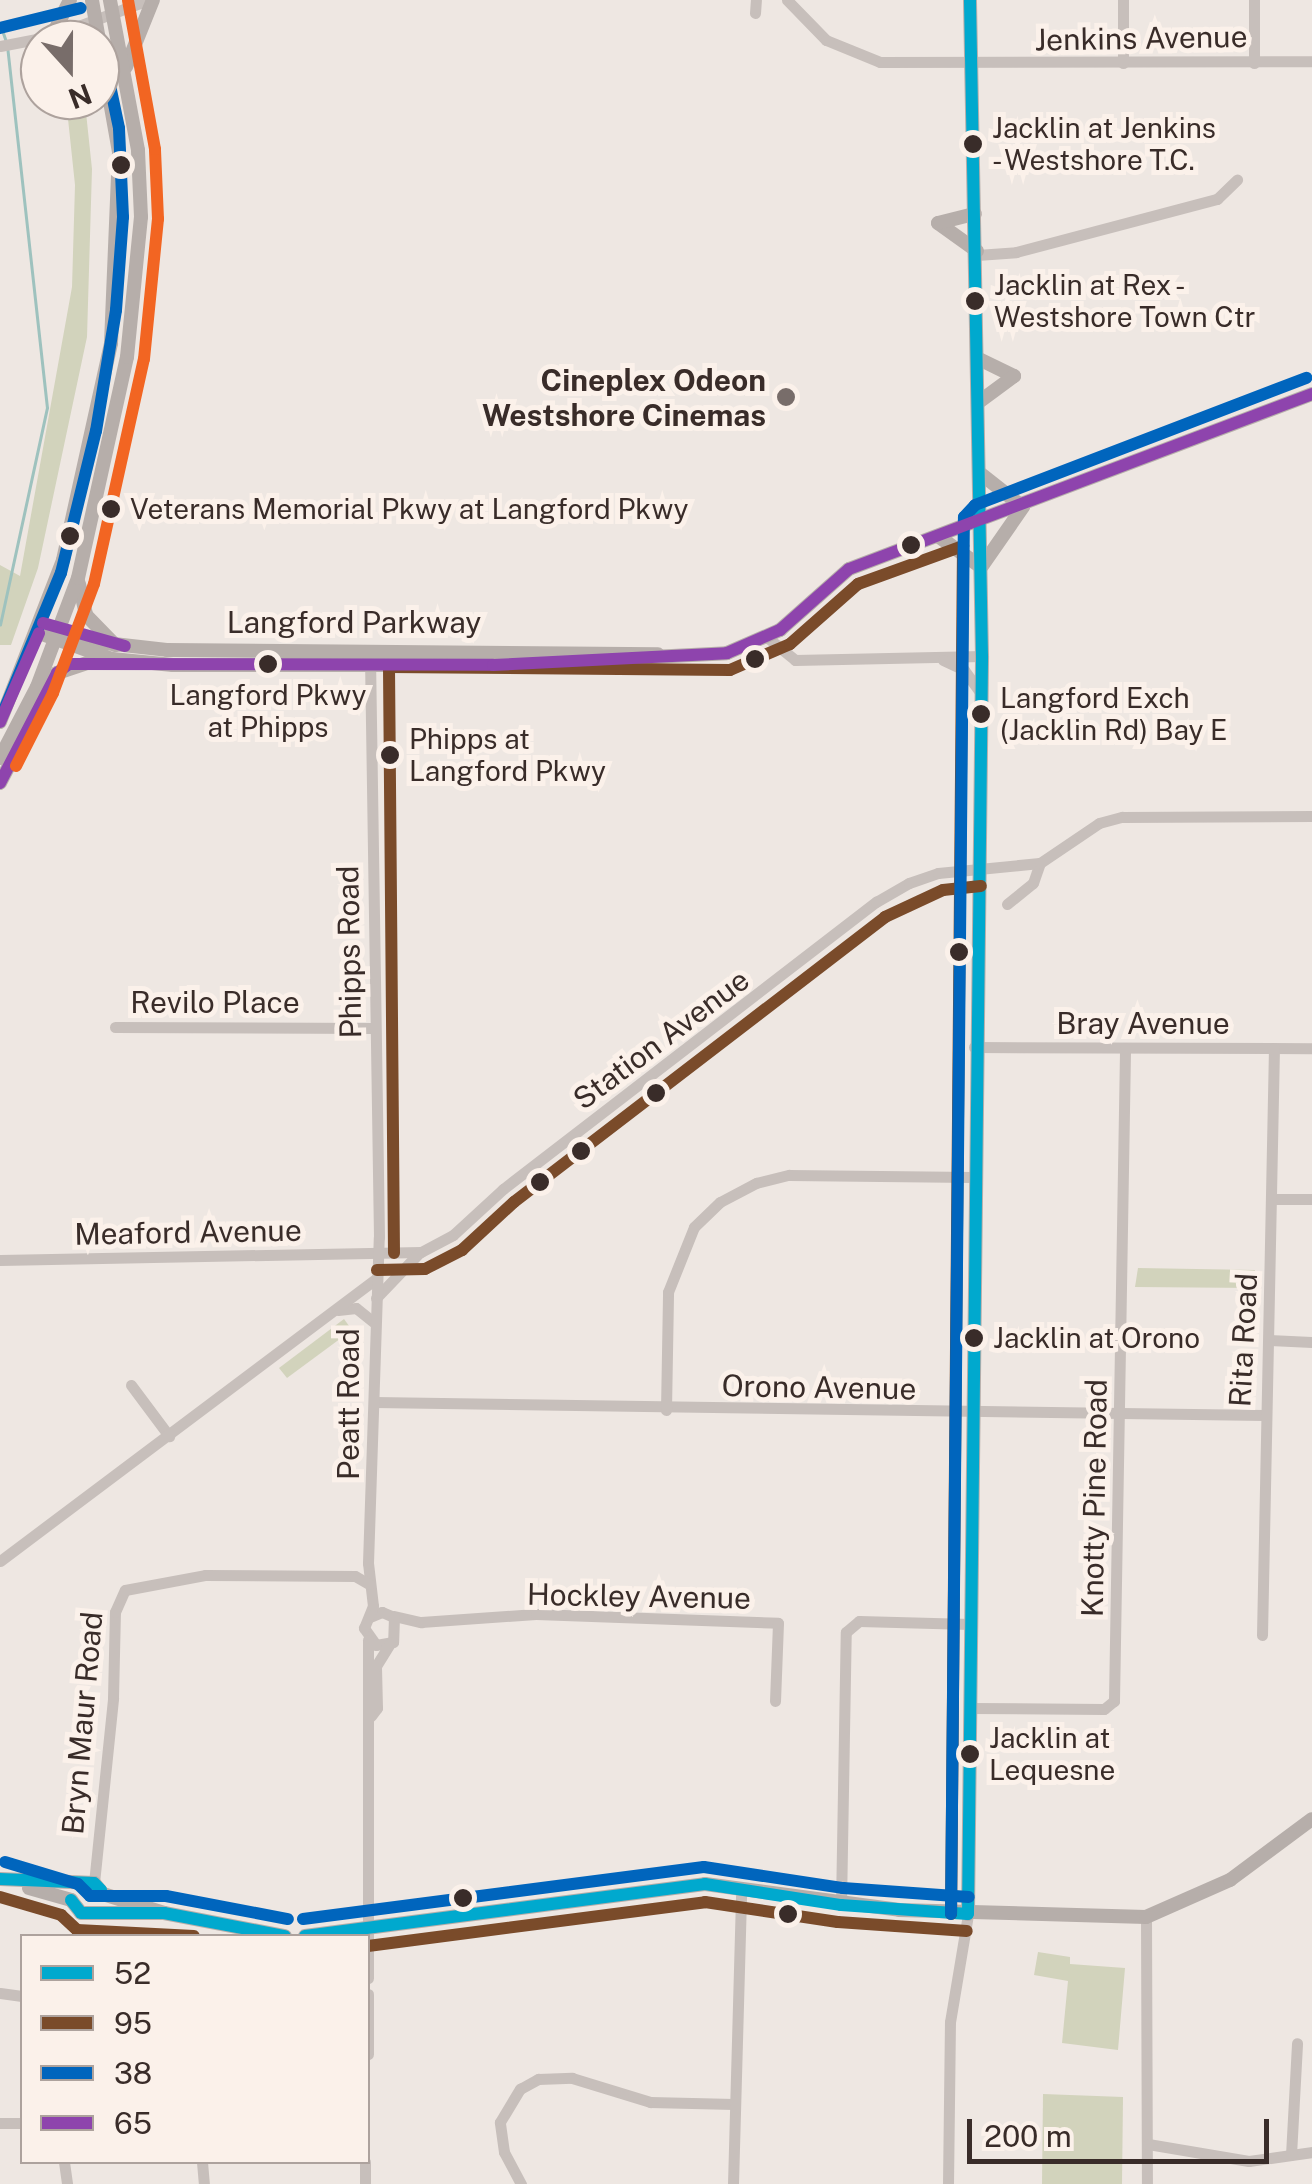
<!DOCTYPE html>
<html>
<head>
<meta charset="utf-8">
<style>
	body { margin:0 }
	#map { position:relative; width:1312px; height:2184px; overflow:hidden; background:#eee7e2; font-family:"Public Sans",sans-serif }
	div>[style] { position:absolute }
	[style*='--x'] { left:calc(var(--x)*1px); top:calc(var(--y)*1px); width:calc(var(--w)*1px); rotate:calc(var(--a)*1deg) }
	.green>* { inset:0; background:#d2d3bc }
	.stream>* { height:2.5px; margin:-1.25px; padding:0 1.25px; transform-origin:1.25px; border-radius:1.25px; background:#9ec2be }
	.minor>* { height:11px; margin:-5.5px; padding:0 5.5px; transform-origin:5.5px; border-radius:5.5px; background:#c7bfbb }
	.major>* { height:14px; margin:-7px; padding:0 7px; transform-origin:7px; border-radius:7px; background:#b6aeaa }
	.bus-1>* { height:12px; margin:-6px; padding:0 6px; transform-origin:6px; border-radius:6px; background:#00a9ce }
	.bus-2>* { height:12px; margin:-6px; padding:0 6px; transform-origin:6px; border-radius:6px; background:#7a4b2a }
	.bus-3>* { height:12px; margin:-6px; padding:0 6px; transform-origin:6px; border-radius:6px; background:#0065bd }
	.bus-4>* { height:12px; margin:-6px; padding:0 6px; transform-origin:6px; border-radius:6px; background:#8e44ad }
	.bus-5>* { height:12px; margin:-6px; padding:0 6px; transform-origin:6px; border-radius:6px; background:#f26522 }
	.dots>* { width:28px; height:28px; translate:-50% -50%; box-sizing:border-box; border:5px solid #fbf1ea; border-radius:50% }
	span { translate:-50% -50%; white-space:nowrap; text-align:center; line-height:1.15; -webkit-text-stroke:10px #fbf1ea; paint-order:stroke }
	.bus-label { font-size:28px; color:#392c29 }
	.left { translate:0 -50%; text-align:left }
	.street-label { font-size:30px; color:#392c29 }
	.poi-label { font-size:30px; color:#392c29; font-weight:700 }
	.right { translate:-100% -50%; text-align:right }
	.legend { position:absolute; left:20px; top:1934px; width:350px; height:230px; box-sizing:border-box; background:#fbf1ea; border:2px solid #ada29d; margin:0; padding:12px 18px; list-style:none; font-size:30px; color:#392c29 }
	.legend li { display:flex; align-items:center; gap:20px; height:50px }
	.legend b { width:50px; border:2px solid #ada29d }
	.north { position:absolute; left:20px; top:20px; width:100px; height:100px; box-sizing:border-box; background:#fbf1ea; border:2px solid #ada29d; border-radius:50%; rotate:159deg; font-size:28px; font-weight:700; line-height:40px; text-align:center; color:#392c29 }
	.north::after { content:''; display:block; margin:auto; width:35px; height:45px; background:#786d6a; clip-path:polygon(50% 0,100% 100%,50% 72%,0 100%) }
	.scale { position:absolute; left:967px; top:2119px; width:302px; height:45px; box-sizing:border-box; border:5px solid #392c29; border-top:0; padding-left:12px; font-size:30px; line-height:35px; white-space:nowrap; color:#392c29; -webkit-text-stroke:8px #fbf1ea; paint-order:stroke }
</style>
</head>
<body>
<div id="map">
	<div class="green">
		<div style="clip-path:polygon(66px 100px,85px 103px,92px 169px,87px 337px,38px 568px,11px 645px,0 645px,0 565px,20px 576px,72px 287px,75px 185px)"></div>
		<div style="clip-path:polygon(1138px 1268px,1255px 1270px,1254px 1288px,1135px 1287px)"></div>
		<div style="clip-path:polygon(344px 1319px,352px 1330px,287px 1378px,279px 1368px)"></div>
		<div style="clip-path:polygon(1038px 1952px,1070px 1957px,1070px 1964px,1125px 1968px,1118px 2050px,1062px 2043px,1068px 1981px,1034px 1975px)"></div>
		<div style="clip-path:polygon(1043px 2094px,1123px 2097px,1122px 2184px,1042px 2184px)"></div>
	</div>
	<div class="stream">
		<div style="--x:0;--y:23;--w:18;--a:71"></div>
		<div style="--x:0;--y:625;--w:222;--a:-77.8"></div>
		<div style="--x:47;--y:408;--w:362;--a:-96.3"></div>
	</div>
	<div class="minor">
		<div style="--x:787;--y:0;--w:56;--a:45.7"></div>
		<div style="--x:826;--y:40;--w:58;--a:22.2"></div>
		<div style="--x:880;--y:62;--w:432;--a:-0.1"></div>
		<div style="--x:1123;--y:0;--w:63;--a:90"></div>
		<div style="--x:755;--y:13;--w:13;--a:-86"></div>
		<div style="--x:0;--y:46;--w:53;--a:-10.9"></div>
		<div style="--x:52;--y:36;--w:103;--a:-20.6"></div>
		<div style="--x:1254;--y:63;--w:63;--a:-90"></div>
		<div style="--x:977;--y:255;--w:39;--a:-4"></div>
		<div style="--x:1016;--y:252;--w:208;--a:-14.8"></div>
		<div style="--x:1217;--y:199;--w:28;--a:-44"></div>
		<div style="--x:768;--y:638;--w:35;--a:39"></div>
		<div style="--x:795;--y:660;--w:187;--a:-1.2"></div>
		<div style="--x:943;--y:660;--w:23;--a:25"></div>
		<div style="--x:964;--y:670;--w:29;--a:54"></div>
		<div style="--x:1007;--y:904;--w:33;--a:-39"></div>
		<div style="--x:1033;--y:883;--w:21;--a:-71"></div>
		<div style="--x:115;--y:1027;--w:260;--a:0.2"></div>
		<div style="--x:974;--y:1047;--w:338;--a:0.2"></div>
		<div style="--x:1273;--y:1199;--w:39;--a:0"></div>
		<div style="--x:0;--y:1260;--w:421;--a:-1.1"></div>
		<div style="--x:421;--y:1252;--w:36;--a:-28"></div>
		<div style="--x:453;--y:1235;--w:68;--a:-42.6"></div>
		<div style="--x:503;--y:1189;--w:471;--a:-37.6"></div>
		<div style="--x:876;--y:902;--w:38;--a:-30"></div>
		<div style="--x:909;--y:883;--w:31;--a:-19"></div>
		<div style="--x:938;--y:873;--w:102;--a:-5.6"></div>
		<div style="--x:1040;--y:863;--w:71;--a:-34.1"></div>
		<div style="--x:1099;--y:823;--w:24;--a:-15"></div>
		<div style="--x:1122;--y:817;--w:190;--a:-0.3"></div>
		<div style="--x:376;--y:1298;--w:61;--a:-46.3"></div>
		<div style="--x:338;--y:1310;--w:18;--a:-6"></div>
		<div style="--x:356;--y:1308;--w:22;--a:39"></div>
		<div style="--x:1269;--y:1340;--w:43;--a:2.7"></div>
		<div style="--x:131;--y:1385;--w:64;--a:53.3"></div>
		<div style="--x:374;--y:1402;--w:890;--a:0.84"></div>
		<div style="--x:666;--y:1410;--w:118;--a:-89"></div>
		<div style="--x:668;--y:1292;--w:70;--a:-68.2"></div>
		<div style="--x:694;--y:1227;--w:36;--a:-44"></div>
		<div style="--x:720;--y:1202;--w:41;--a:-27.8"></div>
		<div style="--x:756;--y:1183;--w:34;--a:-14"></div>
		<div style="--x:789;--y:1175;--w:183;--a:0.6"></div>
		<div style="--x:0;--y:1561;--w:469;--a:-36.9"></div>
		<div style="--x:394;--y:1616;--w:28;--a:13"></div>
		<div style="--x:421;--y:1622;--w:115;--a:-4"></div>
		<div style="--x:536;--y:1614;--w:242;--a:2.1"></div>
		<div style="--x:778;--y:1623;--w:78;--a:92.2"></div>
		<div style="--x:370;--y:1617;--w:13;--a:-23"></div>
		<div style="--x:382;--y:1612;--w:13;--a:23"></div>
		<div style="--x:394;--y:1617;--w:25;--a:92"></div>
		<div style="--x:393;--y:1642;--w:17;--a:170"></div>
		<div style="--x:376;--y:1645;--w:21;--a:-125"></div>
		<div style="--x:364;--y:1628;--w:24;--a:-68"></div>
		<div style="--x:373;--y:1606;--w:43;--a:-96.6"></div>
		<div style="--x:368;--y:1563;--w:326;--a:-88.1"></div>
		<div style="--x:379;--y:1237;--w:579;--a:-90.89"></div>
		<div style="--x:1262;--y:1635;--w:587;--a:-88.83"></div>
		<div style="--x:970;--y:1708;--w:134;--a:0.4"></div>
		<div style="--x:1104;--y:1709;--w:13;--a:-39"></div>
		<div style="--x:1114;--y:1701;--w:653;--a:-89.03"></div>
		<div style="--x:371;--y:1716;--w:10;--a:-53"></div>
		<div style="--x:377;--y:1708;--w:42;--a:-91.4"></div>
		<div style="--x:376;--y:1666;--w:26;--a:-58"></div>
		<div style="--x:94;--y:1883;--w:186;--a:-84.1"></div>
		<div style="--x:113;--y:1698;--w:86;--a:-88.7"></div>
		<div style="--x:115;--y:1612;--w:24;--a:-66"></div>
		<div style="--x:125;--y:1590;--w:81;--a:-10.6"></div>
		<div style="--x:205;--y:1575;--w:150;--a:0.4"></div>
		<div style="--x:355;--y:1576;--w:16;--a:30"></div>
		<div style="--x:841;--y:1905;--w:273;--a:-89"></div>
		<div style="--x:846;--y:1632;--w:17;--a:-40"></div>
		<div style="--x:859;--y:1621;--w:111;--a:1.5"></div>
		<div style="--x:1146;--y:1917;--w:267;--a:89.8"></div>
		<div style="--x:368;--y:1978;--w:338;--a:-90"></div>
		<div style="--x:0;--y:1993;--w:22;--a:8"></div>
		<div style="--x:368;--y:1994;--w:60;--a:90"></div>
		<div style="--x:0;--y:2123;--w:22;--a:0"></div>
		<div style="--x:1148;--y:2144;--w:102;--a:9.6"></div>
		<div style="--x:1249;--y:2161;--w:64;--a:-8.1"></div>
		<div style="--x:1291;--y:2155;--w:112;--a:-86.9"></div>
		<div style="--x:64;--y:2162;--w:22;--a:82"></div>
		<div style="--x:202;--y:2162;--w:22;--a:85"></div>
		<div style="--x:365;--y:2184;--w:22;--a:-90"></div>
		<div style="--x:521;--y:2184;--w:36;--a:-118"></div>
		<div style="--x:504;--y:2152;--w:30;--a:-98"></div>
		<div style="--x:500;--y:2122;--w:39;--a:-59"></div>
		<div style="--x:520;--y:2089;--w:21;--a:-29"></div>
		<div style="--x:538;--y:2079;--w:34;--a:-2"></div>
		<div style="--x:572;--y:2078;--w:82;--a:17.1"></div>
		<div style="--x:650;--y:2102;--w:84;--a:1.4"></div>
		<div style="--x:733;--y:2184;--w:295;--a:-88.4"></div>
		<div style="--x:948;--y:2184;--w:162;--a:-89.3"></div>
		<div style="--x:950;--y:2022;--w:109;--a:-80.5"></div>
	</div>
	<div class="major">
		<div style="--x:59;--y:40;--w:8;--a:-150"></div>
		<div style="--x:52;--y:36;--w:40;--a:-63.4"></div>
		<div style="--x:126;--y:67;--w:72;--a:-68.1"></div>
		<div style="--x:938;--y:223;--w:48;--a:35.7"></div>
		<div style="--x:938;--y:223;--w:38;--a:-14"></div>
		<div style="--x:979;--y:359;--w:39;--a:26"></div>
		<div style="--x:1014;--y:376;--w:44;--a:143.4"></div>
		<div style="--x:981;--y:474;--w:53;--a:38.2"></div>
		<div style="--x:938;--y:536;--w:53;--a:35.8"></div>
		<div style="--x:982;--y:566;--w:72;--a:-55.2"></div>
		<div style="--x:79;--y:584;--w:32;--a:77"></div>
		<div style="--x:86;--y:615;--w:42;--a:46"></div>
		<div style="--x:53;--y:627;--w:46;--a:19.2"></div>
		<div style="--x:96;--y:642;--w:71;--a:6.4"></div>
		<div style="--x:167;--y:650;--w:491;--a:0.5"></div>
		<div style="--x:39;--y:633;--w:77;--a:19.6"></div>
		<div style="--x:112;--y:659;--w:61;--a:5.6"></div>
		<div style="--x:173;--y:665;--w:320;--a:0"></div>
		<div style="--x:493;--y:665;--w:234;--a:-2.9"></div>
		<div style="--x:727;--y:653;--w:58;--a:-23.5"></div>
		<div style="--x:780;--y:630;--w:92;--a:-41.5"></div>
		<div style="--x:849;--y:569;--w:495;--a:-20.7"></div>
		<div style="--x:0;--y:722;--w:174;--a:-68.7"></div>
		<div style="--x:63;--y:560;--w:222;--a:-77.5"></div>
		<div style="--x:111;--y:343;--w:191;--a:-87.6"></div>
		<div style="--x:119;--y:152;--w:154;--a:-100.1"></div>
		<div style="--x:0;--y:758;--w:80;--a:-62.5"></div>
		<div style="--x:37;--y:687;--w:116;--a:-69.4"></div>
		<div style="--x:78;--y:578;--w:226;--a:-77.5"></div>
		<div style="--x:127;--y:357;--w:141;--a:-84.3"></div>
		<div style="--x:141;--y:217;--w:67;--a:-92.6"></div>
		<div style="--x:138;--y:150;--w:153;--a:-100.6"></div>
		<div style="--x:0;--y:783;--w:124;--a:-62.6"></div>
		<div style="--x:57;--y:673;--w:44;--a:-18.4"></div>
		<div style="--x:0;--y:1879;--w:94;--a:2.4"></div>
		<div style="--x:94;--y:1883;--w:14;--a:51"></div>
		<div style="--x:29;--y:1888;--w:44;--a:15.9"></div>
		<div style="--x:103;--y:1894;--w:64;--a:17.3"></div>
		<div style="--x:71;--y:1900;--w:16;--a:52"></div>
		<div style="--x:81;--y:1913;--w:83;--a:0"></div>
		<div style="--x:164;--y:1913;--w:123;--a:10.8"></div>
		<div style="--x:968;--y:1914;--w:1258;--a:-89.36"></div>
		<div style="--x:982;--y:656;--w:656;--a:-91.05"></div>
		<div style="--x:305;--y:1936;--w:403;--a:-7.4"></div>
		<div style="--x:705;--y:1884;--w:196;--a:7.6"></div>
		<div style="--x:899;--y:1910;--w:247;--a:1.6"></div>
		<div style="--x:1146;--y:1917;--w:92;--a:-23.8"></div>
		<div style="--x:1230;--y:1880;--w:102;--a:-36.6"></div>
	</div>
	<div class="bus-1">
		<div style="--x:0;--y:1879;--w:94;--a:2.4"></div>
		<div style="--x:94;--y:1883;--w:10;--a:45"></div>
		<div style="--x:71;--y:1900;--w:16;--a:52"></div>
		<div style="--x:81;--y:1913;--w:83;--a:0"></div>
		<div style="--x:164;--y:1913;--w:123;--a:10.8"></div>
		<div style="--x:968;--y:1914;--w:1258;--a:-89.36"></div>
		<div style="--x:982;--y:656;--w:656;--a:-91.05"></div>
		<div style="--x:305;--y:1936;--w:403;--a:-7.4"></div>
		<div style="--x:705;--y:1884;--w:138;--a:8.8"></div>
		<div style="--x:841;--y:1905;--w:127;--a:4.1"></div>
	</div>
	<div class="bus-2">
		<div style="--x:394;--y:1253;--w:586;--a:-90.49"></div>
		<div style="--x:389;--y:667;--w:341;--a:0.5"></div>
		<div style="--x:730;--y:670;--w:65;--a:-23.4"></div>
		<div style="--x:790;--y:644;--w:91;--a:-41.4"></div>
		<div style="--x:858;--y:584;--w:112;--a:-19.9"></div>
		<div style="--x:963;--y:546;--w:1368;--a:90.5"></div>
		<div style="--x:377;--y:1270;--w:48;--a:-1.2"></div>
		<div style="--x:425;--y:1269;--w:42;--a:-27.2"></div>
		<div style="--x:462;--y:1250;--w:71;--a:-42.7"></div>
		<div style="--x:514;--y:1202;--w:468;--a:-37.5"></div>
		<div style="--x:885;--y:917;--w:64;--a:-25"></div>
		<div style="--x:943;--y:890;--w:38;--a:-6"></div>
		<div style="--x:0;--y:1897;--w:64;--a:16.4"></div>
		<div style="--x:61;--y:1915;--w:22;--a:43"></div>
		<div style="--x:77;--y:1930;--w:117;--a:2.9"></div>
		<div style="--x:368;--y:1946;--w:340;--a:-7.4"></div>
		<div style="--x:705;--y:1902;--w:134;--a:8.6"></div>
		<div style="--x:838;--y:1922;--w:129;--a:4"></div>
	</div>
	<div class="bus-3">
		<div style="--x:0;--y:28;--w:83;--a:-13.9"></div>
		<div style="--x:0;--y:720;--w:159;--a:-67.5"></div>
		<div style="--x:61;--y:573;--w:146;--a:-76.2"></div>
		<div style="--x:96;--y:431;--w:123;--a:-80.6"></div>
		<div style="--x:116;--y:310;--w:93;--a:-85.7"></div>
		<div style="--x:123;--y:217;--w:89;--a:-92.6"></div>
		<div style="--x:119;--y:128;--w:92;--a:-101.9"></div>
		<div style="--x:5;--y:1862;--w:76;--a:16.8"></div>
		<div style="--x:78;--y:1884;--w:17;--a:45"></div>
		<div style="--x:90;--y:1896;--w:76;--a:0"></div>
		<div style="--x:166;--y:1896;--w:124;--a:10.7"></div>
		<div style="--x:951;--y:1914;--w:1397;--a:-89.47"></div>
		<div style="--x:964;--y:517;--w:16;--a:-47"></div>
		<div style="--x:975;--y:505;--w:355;--a:-21"></div>
		<div style="--x:303;--y:1919;--w:404;--a:-7.4"></div>
		<div style="--x:704;--y:1867;--w:141;--a:8.6"></div>
		<div style="--x:843;--y:1888;--w:126;--a:4.1"></div>
	</div>
	<div class="bus-4">
		<div style="--x:43;--y:623;--w:85;--a:15.7"></div>
		<div style="--x:0;--y:722;--w:97;--a:-66.3"></div>
		<div style="--x:0;--y:783;--w:124;--a:-62.6"></div>
		<div style="--x:57;--y:673;--w:15;--a:-37"></div>
		<div style="--x:69;--y:664;--w:424;--a:0.1"></div>
		<div style="--x:493;--y:665;--w:234;--a:-2.9"></div>
		<div style="--x:727;--y:653;--w:58;--a:-23.5"></div>
		<div style="--x:780;--y:630;--w:92;--a:-41.5"></div>
		<div style="--x:849;--y:569;--w:495;--a:-20.7"></div>
	</div>
	<div class="bus-5">
		<div style="--x:16;--y:766;--w:82;--a:-63.1"></div>
		<div style="--x:53;--y:693;--w:116;--a:-69.4"></div>
		<div style="--x:94;--y:584;--w:230;--a:-77.5"></div>
		<div style="--x:144;--y:359;--w:141;--a:-84.3"></div>
		<div style="--x:158;--y:219;--w:70;--a:-92.5"></div>
		<div style="--x:155;--y:149;--w:151;--a:-100.3"></div>
	</div>
	<div class="dots">
		<div style="left:973px;top:144px;background:#392c29"></div>
		<div style="left:121px;top:165px;background:#392c29"></div>
		<div style="left:975px;top:301px;background:#392c29"></div>
		<div style="left:786px;top:397px;background:#786d6a"></div>
		<div style="left:111px;top:509px;background:#392c29"></div>
		<div style="left:70px;top:536px;background:#392c29"></div>
		<div style="left:911px;top:545px;background:#392c29"></div>
		<div style="left:755px;top:659px;background:#392c29"></div>
		<div style="left:268px;top:664px;background:#392c29"></div>
		<div style="left:981px;top:714px;background:#392c29"></div>
		<div style="left:390px;top:755px;background:#392c29"></div>
		<div style="left:959px;top:952px;background:#392c29"></div>
		<div style="left:656px;top:1093px;background:#392c29"></div>
		<div style="left:581px;top:1151px;background:#392c29"></div>
		<div style="left:540px;top:1182px;background:#392c29"></div>
		<div style="left:974px;top:1338px;background:#392c29"></div>
		<div style="left:970px;top:1754px;background:#392c29"></div>
		<div style="left:463px;top:1898px;background:#392c29"></div>
		<div style="left:788px;top:1914px;background:#392c29"></div>
	</div>
	<div class="bus-label">
		<span class="left" style="left:992px;top:144px">Jacklin at Jenkins<br>- Westshore T.C.</span>
		<span class="left" style="left:994px;top:301px">Jacklin at Rex -<br>Westshore Town Ctr</span>
		<span class="left" style="left:130px;top:509px">Veterans Memorial Pkwy at Langford Pkwy</span>
		<span style="left:268px;top:711px">Langford Pkwy<br>at Phipps</span>
		<span class="left" style="left:1000px;top:714px">Langford Exch<br>(Jacklin Rd) Bay E</span>
		<span class="left" style="left:409px;top:755px">Phipps at<br>Langford Pkwy</span>
		<span class="left" style="left:993px;top:1338px">Jacklin at Orono</span>
		<span class="left" style="left:989px;top:1754px">Jacklin at<br>Lequesne</span>
	</div>
	<div class="street-label">
		<span style="left:1141px;top:38px;rotate:-1deg">Jenkins Avenue</span>
		<span style="left:354px;top:622px">Langford Parkway</span>
		<span style="left:349px;top:952px;rotate:-91deg">Phipps Road</span>
		<span style="left:215px;top:1002px">Revilo Place</span>
		<span style="left:1143px;top:1023px">Bray Avenue</span>
		<span style="left:661px;top:1039px;rotate:-37deg">Station Avenue</span>
		<span style="left:188px;top:1232px;rotate:-1deg">Meaford Avenue</span>
		<span style="left:1243px;top:1340px;rotate:-87deg">Rita Road</span>
		<span style="left:819px;top:1387px;rotate:1deg">Orono Avenue</span>
		<span style="left:348px;top:1404px;rotate:-90deg">Peatt Road</span>
		<span style="left:1094px;top:1498px;rotate:-89deg">Knotty Pine Road</span>
		<span style="left:639px;top:1596px;rotate:1deg">Hockley Avenue</span>
		<span style="left:82px;top:1723px;rotate:-85deg">Bryn Maur Road</span>
	</div>
	<div class="poi-label">
		<span class="right" style="left:766px;top:397px">Cineplex Odeon<br>Westshore Cinemas</span>
	</div>
	<ul class="legend">
	<li><b style="height:12px;background:#00a9ce"></b>52</li>
	<li><b style="height:12px;background:#7a4b2a"></b>95</li>
	<li><b style="height:12px;background:#0065bd"></b>38</li>
	<li><b style="height:12px;background:#8e44ad"></b>65</li>
	</ul>
	<div class="north">N</div>
	<div class="scale">200 m</div>
</div>
</body>
</html>
